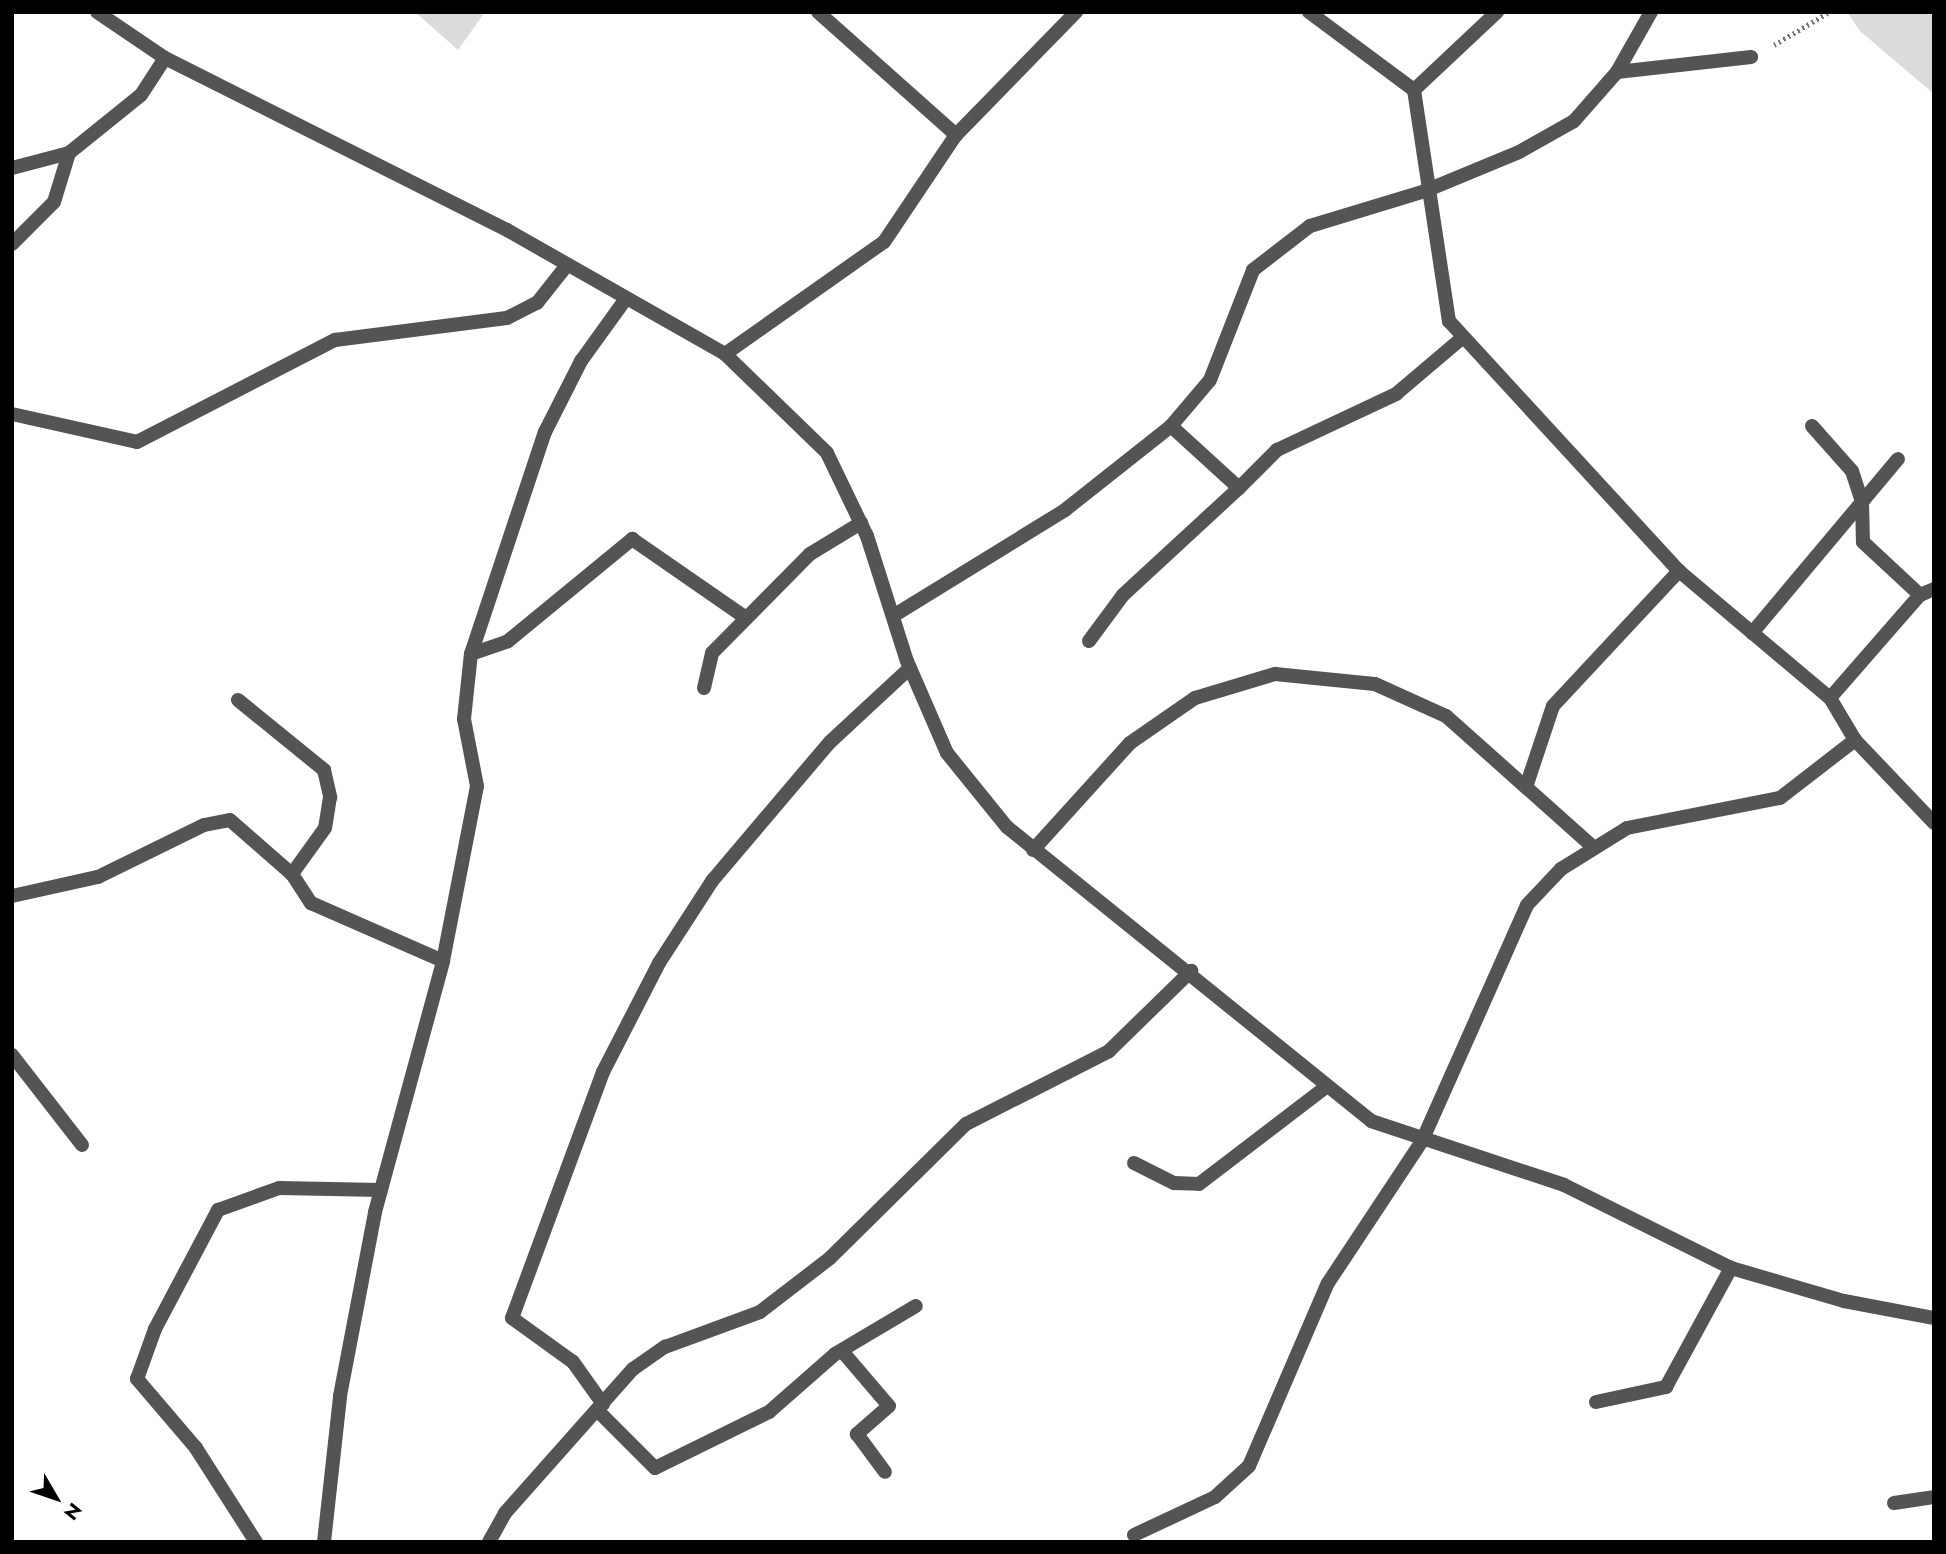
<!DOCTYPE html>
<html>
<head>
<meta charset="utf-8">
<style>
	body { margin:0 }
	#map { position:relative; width:1946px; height:1554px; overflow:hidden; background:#fff; font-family:Jost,sans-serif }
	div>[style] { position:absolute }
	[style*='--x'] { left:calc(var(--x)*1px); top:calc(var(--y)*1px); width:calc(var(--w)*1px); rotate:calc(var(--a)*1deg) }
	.green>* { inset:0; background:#dbdbdb }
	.path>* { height:4.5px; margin-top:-2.25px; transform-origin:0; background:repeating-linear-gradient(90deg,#767676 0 2px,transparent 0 5.5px) }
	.minor>* { height:14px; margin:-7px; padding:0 7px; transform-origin:7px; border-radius:7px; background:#545454 }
	.tertiary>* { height:14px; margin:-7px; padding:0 7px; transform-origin:7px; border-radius:7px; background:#545454 }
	span { translate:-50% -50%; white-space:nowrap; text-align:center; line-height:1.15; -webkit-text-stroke:5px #fff; paint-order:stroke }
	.frame { position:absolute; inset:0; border:14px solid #000; pointer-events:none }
	.north { position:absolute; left:21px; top:1463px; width:70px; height:70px; -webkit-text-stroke:5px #fff; paint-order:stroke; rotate:129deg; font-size:19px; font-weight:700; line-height:28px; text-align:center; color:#000 }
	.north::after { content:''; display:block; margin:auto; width:24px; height:32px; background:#000; clip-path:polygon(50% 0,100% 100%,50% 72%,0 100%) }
</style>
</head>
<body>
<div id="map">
	<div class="green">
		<div style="clip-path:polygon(415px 12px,485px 12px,458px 50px)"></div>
		<div style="clip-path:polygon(1847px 12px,1934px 12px,1934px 94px,1860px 31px)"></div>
	</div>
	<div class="path">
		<div style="--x:1774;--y:45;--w:64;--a:-31"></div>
	</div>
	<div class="minor">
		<div style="--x:818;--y:12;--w:185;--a:41.7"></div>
		<div style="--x:1309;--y:12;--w:131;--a:36.6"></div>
		<div style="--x:1414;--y:90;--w:234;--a:81.4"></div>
		<div style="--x:1449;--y:321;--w:340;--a:47.4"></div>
		<div style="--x:1679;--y:571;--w:197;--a:40.1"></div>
		<div style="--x:1830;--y:698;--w:49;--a:59.2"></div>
		<div style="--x:1855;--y:740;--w:115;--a:46.4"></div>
		<div style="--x:1617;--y:72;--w:135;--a:-6.4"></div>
		<div style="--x:1414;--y:90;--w:114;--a:-43.2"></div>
		<div style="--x:12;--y:168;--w:59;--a:-14.7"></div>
		<div style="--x:12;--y:244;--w:59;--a:-45"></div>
		<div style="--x:54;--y:202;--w:51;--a:-73"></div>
		<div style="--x:69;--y:153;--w:92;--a:-38.9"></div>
		<div style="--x:141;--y:95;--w:44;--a:-57"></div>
		<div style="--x:725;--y:354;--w:194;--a:-35.2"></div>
		<div style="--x:884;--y:242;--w:129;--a:-56.1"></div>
		<div style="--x:956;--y:135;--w:172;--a:-45.7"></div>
		<div style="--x:12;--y:414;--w:128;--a:12.6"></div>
		<div style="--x:137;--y:442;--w:223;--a:-27.3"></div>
		<div style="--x:335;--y:340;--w:173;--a:-7.3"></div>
		<div style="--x:507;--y:318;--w:34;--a:-27"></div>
		<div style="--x:537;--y:303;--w:48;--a:-51.7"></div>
		<div style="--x:1171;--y:426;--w:92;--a:42.4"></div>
		<div style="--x:1239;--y:488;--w:54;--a:-45"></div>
		<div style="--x:1277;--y:450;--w:132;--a:-25.2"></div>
		<div style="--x:1396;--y:394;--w:87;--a:-40.3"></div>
		<div style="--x:1812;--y:426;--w:60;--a:48.4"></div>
		<div style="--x:1852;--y:471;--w:33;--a:72"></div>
		<div style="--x:1862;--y:502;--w:40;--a:88.6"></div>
		<div style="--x:1863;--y:542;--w:78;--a:42.9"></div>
		<div style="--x:893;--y:616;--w:202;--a:-31.6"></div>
		<div style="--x:1065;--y:510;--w:135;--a:-38.4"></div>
		<div style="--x:1171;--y:426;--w:60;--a:-49.7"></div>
		<div style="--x:1210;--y:380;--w:118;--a:-68.6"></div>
		<div style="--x:1253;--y:270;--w:72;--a:-37.7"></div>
		<div style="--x:1310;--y:226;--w:120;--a:-16.9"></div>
		<div style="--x:1425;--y:191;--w:102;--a:-22.5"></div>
		<div style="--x:1519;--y:152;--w:63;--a:-29.4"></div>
		<div style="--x:1574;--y:121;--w:65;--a:-48.7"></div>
		<div style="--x:1617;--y:72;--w:69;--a:-60.5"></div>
		<div style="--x:1752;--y:633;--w:227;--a:-50"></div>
		<div style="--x:1089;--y:641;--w:57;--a:-53.5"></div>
		<div style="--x:1123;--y:595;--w:158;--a:-42.7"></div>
		<div style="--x:471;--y:654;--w:39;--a:-19"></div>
		<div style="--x:508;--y:641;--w:161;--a:-39.4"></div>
		<div style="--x:632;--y:539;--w:139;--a:34.7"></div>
		<div style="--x:704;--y:688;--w:36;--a:-77"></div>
		<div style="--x:712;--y:653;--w:139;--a:-45.3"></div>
		<div style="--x:810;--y:554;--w:60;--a:-31.3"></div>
		<div style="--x:1830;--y:698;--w:137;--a:-48.9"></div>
		<div style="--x:1920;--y:595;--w:15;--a:-23"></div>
		<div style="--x:238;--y:700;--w:111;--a:39.1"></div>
		<div style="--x:324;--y:770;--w:28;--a:77"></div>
		<div style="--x:330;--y:797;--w:31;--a:99"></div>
		<div style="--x:325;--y:828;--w:57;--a:125.7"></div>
		<div style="--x:1527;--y:784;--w:82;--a:-71.6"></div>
		<div style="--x:1553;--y:706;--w:185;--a:-47"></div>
		<div style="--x:1033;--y:850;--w:144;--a:-47.8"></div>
		<div style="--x:1130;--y:743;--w:79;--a:-34.7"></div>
		<div style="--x:1195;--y:698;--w:84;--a:-16.7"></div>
		<div style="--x:1275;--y:674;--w:100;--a:5.7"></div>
		<div style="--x:1375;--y:684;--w:78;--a:24.3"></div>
		<div style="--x:1446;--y:716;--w:198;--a:41.7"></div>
		<div style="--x:12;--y:896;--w:88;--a:-12.5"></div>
		<div style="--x:98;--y:877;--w:118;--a:-26.1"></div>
		<div style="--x:204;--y:825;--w:26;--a:-11"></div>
		<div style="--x:230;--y:820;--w:82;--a:41.1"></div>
		<div style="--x:292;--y:874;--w:35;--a:57"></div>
		<div style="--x:311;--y:903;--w:144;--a:23.7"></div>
		<div style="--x:12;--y:1055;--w:114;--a:52.1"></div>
		<div style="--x:1134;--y:1163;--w:45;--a:26.6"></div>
		<div style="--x:1174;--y:1183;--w:25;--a:2"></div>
		<div style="--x:1199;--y:1184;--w:161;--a:-37.4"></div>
		<div style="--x:842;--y:1351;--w:72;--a:49.5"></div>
		<div style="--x:889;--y:1406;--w:43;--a:138.8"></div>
		<div style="--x:857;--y:1434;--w:47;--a:53.6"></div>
		<div style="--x:1596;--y:1402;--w:72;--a:-12.1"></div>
		<div style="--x:1666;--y:1387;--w:136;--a:-61.4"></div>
		<div style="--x:603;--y:1404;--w:52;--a:-125.5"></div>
		<div style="--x:573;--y:1362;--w:75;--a:-144.2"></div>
		<div style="--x:512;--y:1318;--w:262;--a:-69.7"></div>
		<div style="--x:603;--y:1072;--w:123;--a:-62.8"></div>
		<div style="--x:659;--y:963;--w:98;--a:-57.1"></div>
		<div style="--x:712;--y:881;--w:182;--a:-49.7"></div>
		<div style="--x:830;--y:742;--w:109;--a:-42.8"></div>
		<div style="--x:597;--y:1410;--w:82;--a:45"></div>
		<div style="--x:655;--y:1468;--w:127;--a:-26.2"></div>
		<div style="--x:769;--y:1412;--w:88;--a:-41.3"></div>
		<div style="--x:835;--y:1354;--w:94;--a:-30.7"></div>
		<div style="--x:1894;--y:1503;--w:40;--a:-8.5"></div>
		<div style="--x:1134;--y:1535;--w:89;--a:-25.1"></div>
		<div style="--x:1215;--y:1497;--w:46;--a:-42.4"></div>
		<div style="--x:1249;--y:1466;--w:199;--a:-66.7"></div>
		<div style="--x:1328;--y:1283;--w:170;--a:-56.5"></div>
		<div style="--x:1422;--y:1141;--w:258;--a:-66"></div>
		<div style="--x:1527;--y:905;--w:50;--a:-46.6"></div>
		<div style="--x:1561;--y:869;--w:78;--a:-31.8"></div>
		<div style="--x:1627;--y:828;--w:156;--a:-11.1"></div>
		<div style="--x:1780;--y:798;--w:95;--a:-37.7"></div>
		<div style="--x:256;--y:1542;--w:112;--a:-122.6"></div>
		<div style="--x:196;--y:1448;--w:91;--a:-130.5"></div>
		<div style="--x:137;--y:1379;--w:53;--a:-70.2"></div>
		<div style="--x:155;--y:1329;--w:135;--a:-62.1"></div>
		<div style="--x:218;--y:1210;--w:65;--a:-19.8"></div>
		<div style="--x:279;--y:1188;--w:102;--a:1.1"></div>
		<div style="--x:324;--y:1542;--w:147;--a:-83.7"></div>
		<div style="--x:340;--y:1396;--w:187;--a:-79.2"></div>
		<div style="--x:375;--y:1212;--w:260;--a:-74.8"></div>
		<div style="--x:443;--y:961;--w:178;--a:-79"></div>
		<div style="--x:477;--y:786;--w:68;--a:-101"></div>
		<div style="--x:464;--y:719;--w:65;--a:-83.9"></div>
		<div style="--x:471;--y:654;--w:234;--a:-71.6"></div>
		<div style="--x:545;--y:432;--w:80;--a:-63.1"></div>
		<div style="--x:581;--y:361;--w:75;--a:-54.2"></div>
		<div style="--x:489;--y:1542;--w:33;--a:-61"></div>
		<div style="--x:505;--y:1513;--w:193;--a:-48.4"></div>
		<div style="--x:633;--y:1369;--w:39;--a:-35"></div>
		<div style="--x:665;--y:1347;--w:101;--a:-20.2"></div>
		<div style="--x:760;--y:1312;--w:88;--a:-37.6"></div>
		<div style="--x:830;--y:1258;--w:191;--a:-44.6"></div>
		<div style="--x:966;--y:1124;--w:161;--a:-27"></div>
		<div style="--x:1109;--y:1051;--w:115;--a:-44.3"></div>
	</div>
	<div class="tertiary">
		<div style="--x:97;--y:12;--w:82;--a:34.1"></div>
		<div style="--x:165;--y:58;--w:383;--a:26.7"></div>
		<div style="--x:507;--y:230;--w:251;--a:29.6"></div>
		<div style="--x:725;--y:354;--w:142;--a:44.1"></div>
		<div style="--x:827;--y:453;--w:92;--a:64.3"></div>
		<div style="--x:867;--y:536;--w:131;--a:72.3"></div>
		<div style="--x:907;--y:661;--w:100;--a:66.5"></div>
		<div style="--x:947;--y:753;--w:95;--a:51"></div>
		<div style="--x:1007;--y:827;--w:468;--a:38.9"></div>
		<div style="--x:1371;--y:1121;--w:203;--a:18.3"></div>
		<div style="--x:1564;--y:1185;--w:186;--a:26.4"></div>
		<div style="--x:1731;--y:1268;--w:118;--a:16.3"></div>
		<div style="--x:1844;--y:1301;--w:92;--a:10.7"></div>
	</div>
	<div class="frame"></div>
	<div class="north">N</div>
</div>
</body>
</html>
